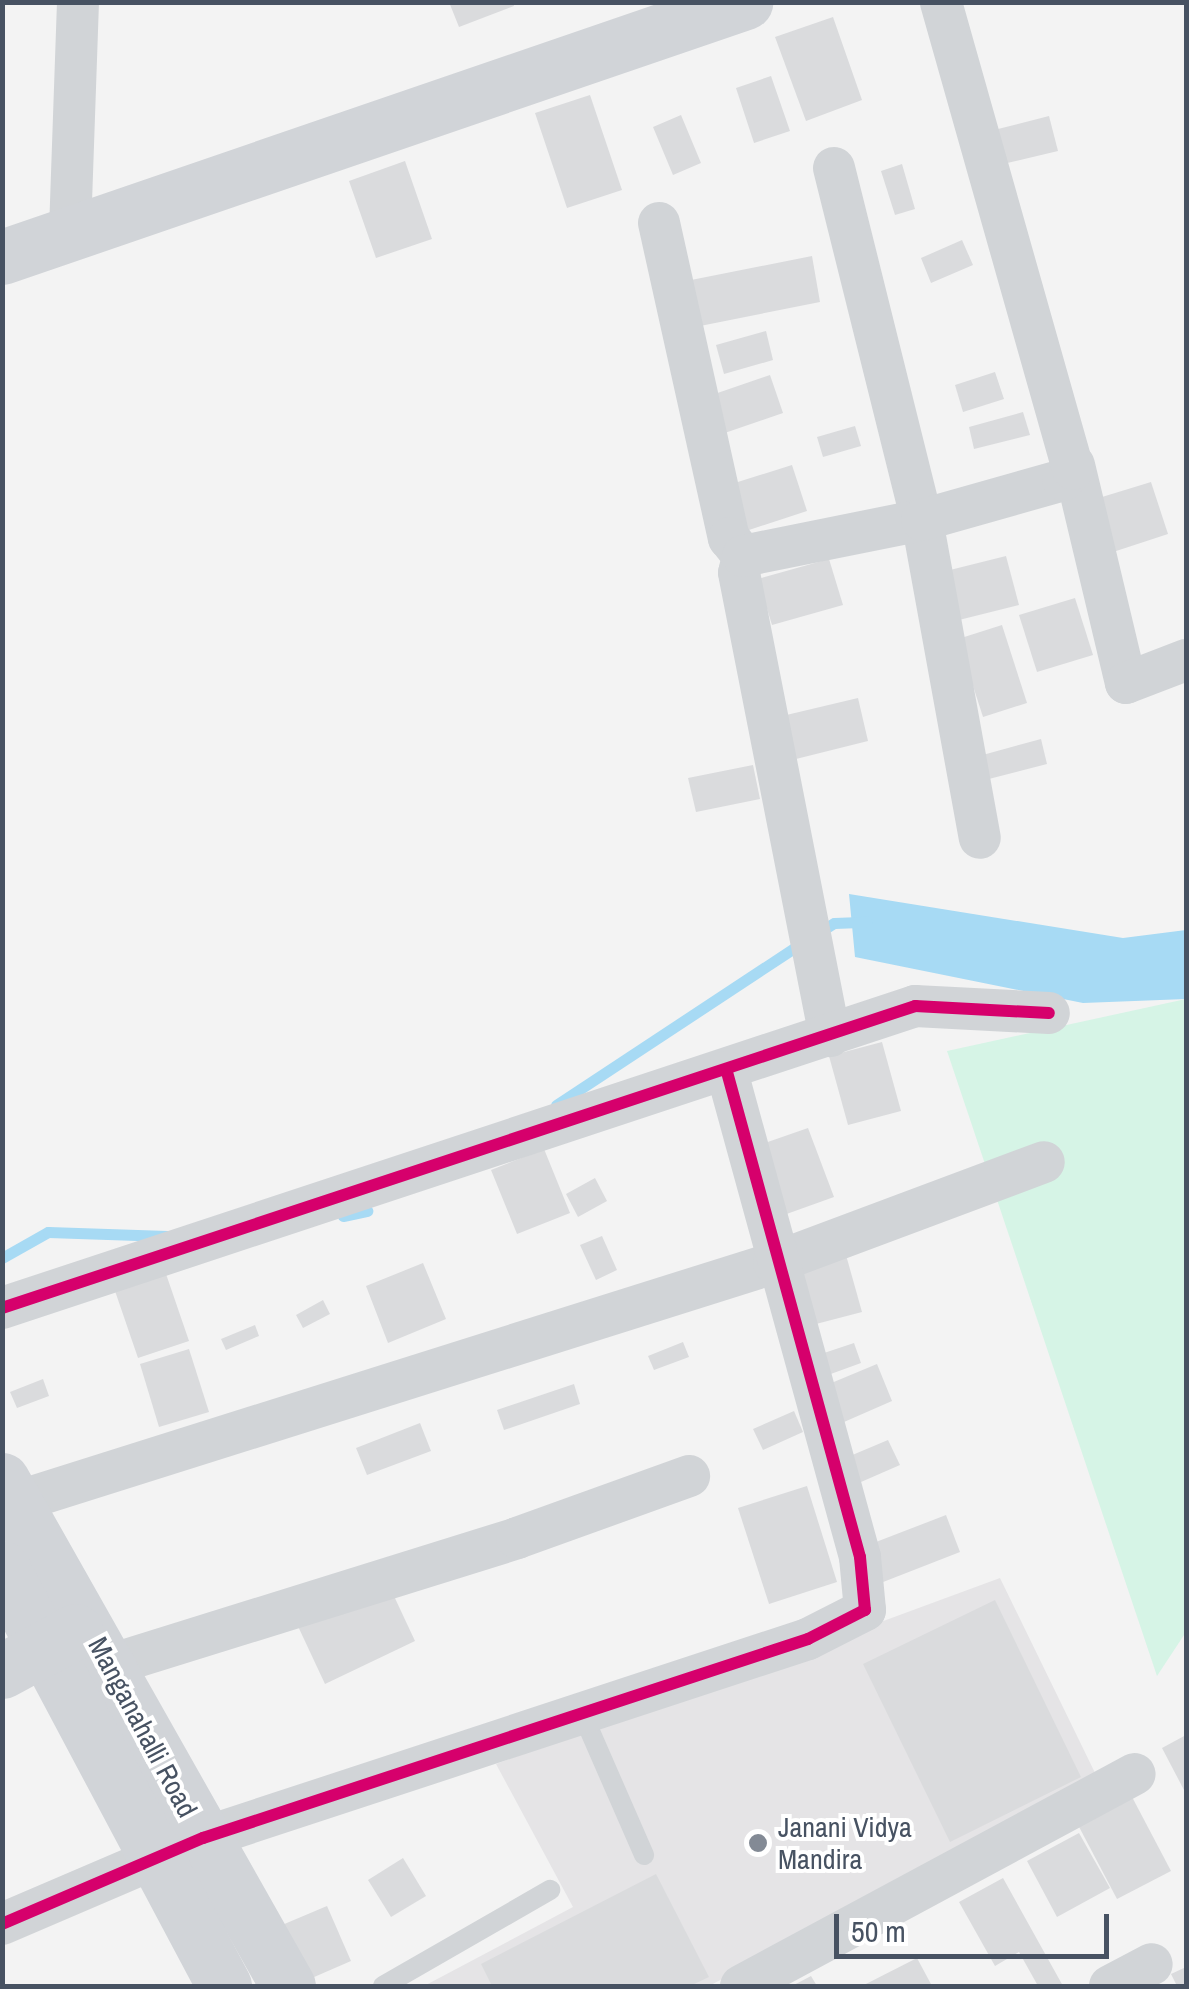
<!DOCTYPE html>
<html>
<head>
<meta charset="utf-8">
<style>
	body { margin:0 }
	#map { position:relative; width:1189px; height:1989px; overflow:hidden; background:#f3f3f3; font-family:"Archivo Narrow",sans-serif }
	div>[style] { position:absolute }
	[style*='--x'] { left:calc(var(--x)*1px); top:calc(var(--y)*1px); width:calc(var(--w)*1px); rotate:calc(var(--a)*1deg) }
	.education>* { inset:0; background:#e5e4e6 }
	.green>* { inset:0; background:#d6f4e6 }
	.water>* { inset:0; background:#a7daf4 }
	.stream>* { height:11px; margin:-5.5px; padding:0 5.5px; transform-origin:5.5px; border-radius:5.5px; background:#a7daf4 }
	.building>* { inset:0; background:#dadbdd }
	.lane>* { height:20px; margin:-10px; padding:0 10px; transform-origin:10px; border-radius:10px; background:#d1d4d7 }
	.street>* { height:42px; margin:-21px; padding:0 21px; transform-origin:21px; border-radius:21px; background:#d1d4d7 }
	.secondary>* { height:55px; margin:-27.5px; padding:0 27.5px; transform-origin:27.5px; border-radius:27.5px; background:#d1d4d8 }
	.cycleway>* { height:12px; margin:-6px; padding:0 6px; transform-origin:6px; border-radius:6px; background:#d6006c }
	.dots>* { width:28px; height:28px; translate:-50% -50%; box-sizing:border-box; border:5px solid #fff; border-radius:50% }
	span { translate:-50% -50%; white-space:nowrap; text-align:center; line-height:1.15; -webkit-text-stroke:8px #fff; paint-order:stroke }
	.street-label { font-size:28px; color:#475262 }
	.poi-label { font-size:28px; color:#475262 }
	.left { translate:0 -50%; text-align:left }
	.frame { position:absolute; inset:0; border:5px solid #475262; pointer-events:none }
	.scale { position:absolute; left:834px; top:1914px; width:275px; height:45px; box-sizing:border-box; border:5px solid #475262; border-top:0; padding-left:12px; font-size:30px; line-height:35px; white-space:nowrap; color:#475262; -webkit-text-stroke:8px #fff; paint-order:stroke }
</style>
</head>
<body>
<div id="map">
	<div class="education">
		<div style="clip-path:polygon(1000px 1578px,1098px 1779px,709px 1986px,424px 1986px,573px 1907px,496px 1764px)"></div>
	</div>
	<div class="green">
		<div style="clip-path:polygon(1186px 999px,1186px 1632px,1157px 1676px,947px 1051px)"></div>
	</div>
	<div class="water">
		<div style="clip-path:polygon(849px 894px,1123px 938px,1186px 930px,1186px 999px,1083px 1003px,855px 957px)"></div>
	</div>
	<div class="stream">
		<div style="--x:818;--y:933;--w:19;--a:-32"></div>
		<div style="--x:834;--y:923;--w:33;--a:-2"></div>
		<div style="--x:556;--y:1105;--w:295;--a:-33.4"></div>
		<div style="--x:343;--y:1216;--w:25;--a:-12"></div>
		<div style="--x:2;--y:1258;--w:53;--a:-29.5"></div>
		<div style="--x:48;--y:1232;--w:119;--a:1.9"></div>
	</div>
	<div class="building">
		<div style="clip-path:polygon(449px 2px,513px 2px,514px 6px,459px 27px)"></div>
		<div style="clip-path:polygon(833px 17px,862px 100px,806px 121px,775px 37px)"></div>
		<div style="clip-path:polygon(771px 76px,790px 131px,754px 143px,736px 88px)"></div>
		<div style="clip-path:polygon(590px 95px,622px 190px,567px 208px,535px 113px)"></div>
		<div style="clip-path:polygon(681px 115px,701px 163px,673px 175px,653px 127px)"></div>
		<div style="clip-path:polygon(1049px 116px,1058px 151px,1003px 164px,994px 130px)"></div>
		<div style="clip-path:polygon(405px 161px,432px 239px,376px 258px,349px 181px)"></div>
		<div style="clip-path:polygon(902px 164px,915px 209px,895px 215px,881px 171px)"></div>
		<div style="clip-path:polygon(962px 240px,973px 265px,931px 283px,921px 258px)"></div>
		<div style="clip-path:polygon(812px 256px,820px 302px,685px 329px,676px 283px)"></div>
		<div style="clip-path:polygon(766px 331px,773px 360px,724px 374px,716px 345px)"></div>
		<div style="clip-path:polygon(995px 372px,1004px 399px,963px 412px,955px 385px)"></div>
		<div style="clip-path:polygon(770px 375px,783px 413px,716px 436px,703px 398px)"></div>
		<div style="clip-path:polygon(1023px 412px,1030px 435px,974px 449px,969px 427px)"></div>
		<div style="clip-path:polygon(855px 426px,861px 446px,823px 457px,817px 437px)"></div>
		<div style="clip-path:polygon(792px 465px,807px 511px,740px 533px,725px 486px)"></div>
		<div style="clip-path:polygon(1151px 482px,1168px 534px,1107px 554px,1089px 501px)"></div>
		<div style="clip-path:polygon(1006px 556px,1019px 605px,947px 623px,934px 574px)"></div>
		<div style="clip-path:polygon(829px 559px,843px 605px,772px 625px,758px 579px)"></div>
		<div style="clip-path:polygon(1075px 598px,1093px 655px,1037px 672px,1019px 615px)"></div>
		<div style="clip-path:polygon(1002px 625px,1027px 703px,983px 717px,958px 639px)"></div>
		<div style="clip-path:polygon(858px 698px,868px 741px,788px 761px,778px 717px)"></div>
		<div style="clip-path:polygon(1041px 739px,1047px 764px,985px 780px,979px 756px)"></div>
		<div style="clip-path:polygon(753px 765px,760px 799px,696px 812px,688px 778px)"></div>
		<div style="clip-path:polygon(882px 1042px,901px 1111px,848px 1125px,829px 1056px)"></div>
		<div style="clip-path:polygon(808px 1128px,834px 1197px,781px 1216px,756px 1146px)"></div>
		<div style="clip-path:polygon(544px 1149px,570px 1213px,517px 1234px,491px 1170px)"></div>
		<div style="clip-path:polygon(595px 1178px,607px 1201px,578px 1217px,566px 1194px)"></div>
		<div style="clip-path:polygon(602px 1236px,617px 1270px,596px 1280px,580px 1245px)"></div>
		<div style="clip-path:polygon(846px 1255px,862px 1312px,816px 1324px,800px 1267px)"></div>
		<div style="clip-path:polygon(423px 1263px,446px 1319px,388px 1343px,366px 1286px)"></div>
		<div style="clip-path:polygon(165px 1271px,189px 1341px,138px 1358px,114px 1288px)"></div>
		<div style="clip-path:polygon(323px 1300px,330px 1314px,303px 1328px,296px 1315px)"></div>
		<div style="clip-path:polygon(255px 1325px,259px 1336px,226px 1350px,221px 1339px)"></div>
		<div style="clip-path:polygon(683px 1342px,689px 1357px,654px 1370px,648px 1356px)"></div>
		<div style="clip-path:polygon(854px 1343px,861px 1363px,828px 1375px,821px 1354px)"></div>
		<div style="clip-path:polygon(189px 1349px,209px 1412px,159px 1427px,140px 1364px)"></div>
		<div style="clip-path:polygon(877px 1364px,892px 1401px,844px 1422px,829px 1384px)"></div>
		<div style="clip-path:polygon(43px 1379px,49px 1396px,17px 1408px,10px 1392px)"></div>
		<div style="clip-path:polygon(574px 1384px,580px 1404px,504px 1430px,497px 1410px)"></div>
		<div style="clip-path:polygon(794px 1411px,803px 1432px,763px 1450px,753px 1429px)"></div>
		<div style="clip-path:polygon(420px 1423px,431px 1451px,367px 1475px,356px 1448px)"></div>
		<div style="clip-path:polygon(888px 1440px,900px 1465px,861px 1482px,850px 1456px)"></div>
		<div style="clip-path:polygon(807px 1486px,837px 1582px,769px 1604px,738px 1508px)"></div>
		<div style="clip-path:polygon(946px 1515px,960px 1552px,878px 1584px,863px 1547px)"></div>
		<div style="clip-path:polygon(386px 1579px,415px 1641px,325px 1684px,296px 1622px)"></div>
		<div style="clip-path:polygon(995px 1600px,1081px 1777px,950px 1842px,863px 1664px)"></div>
		<div style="clip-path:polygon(1186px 1735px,1186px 1788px,1184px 1790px,1162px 1748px)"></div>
		<div style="clip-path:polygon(1131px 1795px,1171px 1871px,1117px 1899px,1077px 1823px)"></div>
		<div style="clip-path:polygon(1079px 1833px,1110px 1888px,1057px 1917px,1027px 1861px)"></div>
		<div style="clip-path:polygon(403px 1858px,426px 1896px,391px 1917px,368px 1880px)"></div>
		<div style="clip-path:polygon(656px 1874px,709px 1977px,690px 1986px,492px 1986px,481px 1964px)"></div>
		<div style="clip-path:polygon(1003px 1878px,1063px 1986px,1038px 1986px,1019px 1952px,995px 1966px,959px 1902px)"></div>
		<div style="clip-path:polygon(327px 1906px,351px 1961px,305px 1981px,282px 1925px)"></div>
		<div style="clip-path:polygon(917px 1958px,932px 1986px,862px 1986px)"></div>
		<div style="clip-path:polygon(1186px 1967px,1186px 1986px,1177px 1986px,1171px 1974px)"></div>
		<div style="clip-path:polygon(811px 1976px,817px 1986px,792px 1986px)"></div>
	</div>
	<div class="lane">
		<div style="--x:582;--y:1713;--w:155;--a:66.4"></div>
		<div style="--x:383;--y:1986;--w:193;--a:-29.9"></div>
	</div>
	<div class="street">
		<div style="--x:834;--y:168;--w:363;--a:76"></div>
		<div style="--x:922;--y:520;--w:323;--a:79.7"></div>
		<div style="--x:659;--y:223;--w:323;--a:77.5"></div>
		<div style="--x:729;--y:538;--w:23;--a:52"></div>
		<div style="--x:743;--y:556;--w:17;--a:103"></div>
		<div style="--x:739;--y:573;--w:472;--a:78.9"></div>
		<div style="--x:70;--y:231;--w:229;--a:-88"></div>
		<div style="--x:1074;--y:465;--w:224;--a:76.6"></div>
		<div style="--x:1126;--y:683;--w:64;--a:-21"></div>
		<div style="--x:743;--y:556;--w:183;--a:-11.4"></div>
		<div style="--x:922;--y:520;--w:147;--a:-15.8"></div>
		<div style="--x:1063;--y:480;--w:15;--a:-48"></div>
		<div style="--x:1073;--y:469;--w:485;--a:-105.8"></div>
		<div style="--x:2;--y:1308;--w:962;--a:-18.3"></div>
		<div style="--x:915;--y:1006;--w:134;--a:3"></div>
		<div style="--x:16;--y:1502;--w:795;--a:-17.5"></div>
		<div style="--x:774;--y:1263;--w:288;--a:-20.5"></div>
		<div style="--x:110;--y:1665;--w:426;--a:-17.3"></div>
		<div style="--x:517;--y:1538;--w:183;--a:-19.8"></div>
		<div style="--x:2;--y:1924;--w:219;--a:-23.2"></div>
		<div style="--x:203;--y:1838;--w:637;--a:-18.21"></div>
		<div style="--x:808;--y:1639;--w:64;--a:-27"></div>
		<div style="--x:865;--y:1610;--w:53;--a:-95.4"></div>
		<div style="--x:860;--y:1557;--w:503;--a:-105.34"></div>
		<div style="--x:741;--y:1986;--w:447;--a:-28.3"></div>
		<div style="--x:1110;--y:1986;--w:47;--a:-27.6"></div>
	</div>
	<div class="secondary">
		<div style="--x:2;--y:257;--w:786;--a:-18.94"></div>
		<div style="--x:2;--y:1480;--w:581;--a:60.52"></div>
		<div style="--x:2;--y:1568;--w:473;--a:62"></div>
		<div style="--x:2;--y:1671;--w:84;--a:-28.4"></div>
	</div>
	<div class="cycleway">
		<div style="--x:2;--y:1308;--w:962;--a:-18.3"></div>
		<div style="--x:915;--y:1006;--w:134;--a:3"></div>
		<div style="--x:2;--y:1924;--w:219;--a:-23.2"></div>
		<div style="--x:203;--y:1838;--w:637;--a:-18.21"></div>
		<div style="--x:808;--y:1639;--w:64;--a:-27"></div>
		<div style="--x:865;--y:1610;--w:53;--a:-95.4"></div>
		<div style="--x:860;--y:1557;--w:503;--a:-105.34"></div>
	</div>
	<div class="dots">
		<div style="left:758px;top:1843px;background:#838a95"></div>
	</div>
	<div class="street-label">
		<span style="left:143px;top:1727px;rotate:62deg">Manganahalli Road</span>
	</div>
	<div class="poi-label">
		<span class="left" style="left:778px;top:1843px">Janani Vidya<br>Mandira</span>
	</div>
	<div class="frame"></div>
	<div class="scale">50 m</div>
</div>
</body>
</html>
